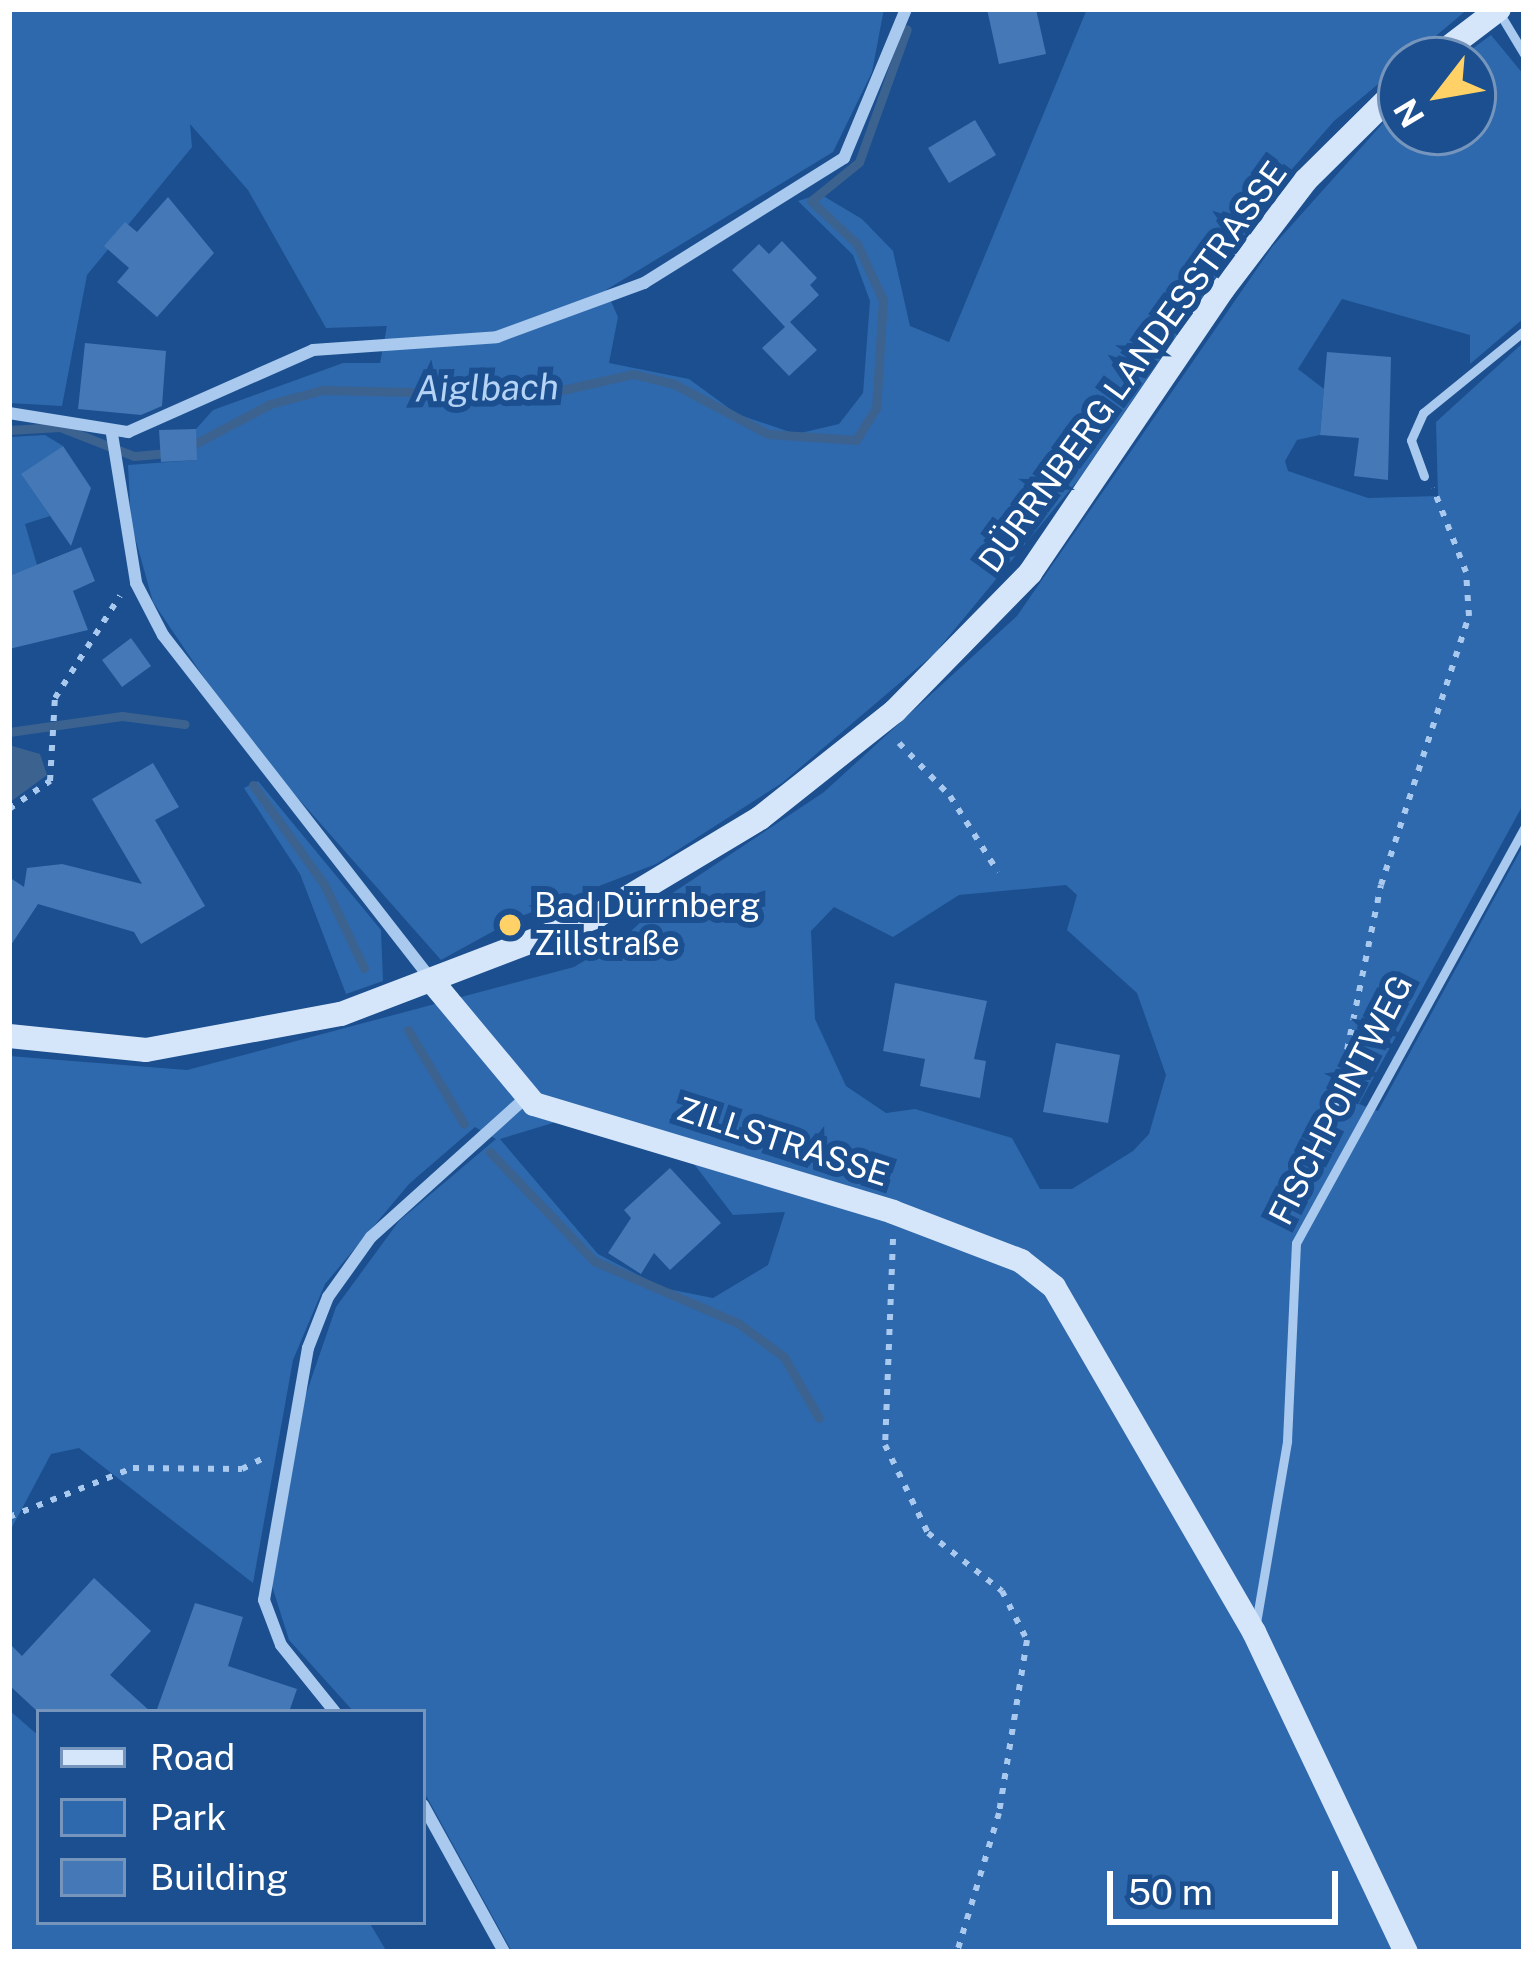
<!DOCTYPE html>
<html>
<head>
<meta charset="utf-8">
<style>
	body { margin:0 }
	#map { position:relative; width:1533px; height:1961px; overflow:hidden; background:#1b4f8f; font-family:"Public Sans",sans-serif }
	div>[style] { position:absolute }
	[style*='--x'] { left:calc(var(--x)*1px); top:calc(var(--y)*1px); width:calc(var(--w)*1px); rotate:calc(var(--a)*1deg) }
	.green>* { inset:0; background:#2e69ad }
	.water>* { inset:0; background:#3c6290 }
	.stream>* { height:9px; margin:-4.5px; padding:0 4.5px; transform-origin:4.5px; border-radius:4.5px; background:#3c6290 }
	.building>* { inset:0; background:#4478b7 }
	.path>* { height:6px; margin-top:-3px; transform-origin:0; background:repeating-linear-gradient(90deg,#a9c9ee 0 6px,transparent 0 15px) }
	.lane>* { height:9px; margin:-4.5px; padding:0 4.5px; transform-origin:4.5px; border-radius:4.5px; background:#a9c9ee }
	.street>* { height:12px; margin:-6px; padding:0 6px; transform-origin:6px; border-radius:6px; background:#a9c9ee }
	.secondary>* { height:24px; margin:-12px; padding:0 12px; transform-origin:12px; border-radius:12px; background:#d6e6fa }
	.dots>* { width:33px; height:33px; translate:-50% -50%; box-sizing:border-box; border:6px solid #1b4f8f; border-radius:50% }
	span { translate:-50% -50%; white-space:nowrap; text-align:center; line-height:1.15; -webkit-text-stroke:12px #1b4f8f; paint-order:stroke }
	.street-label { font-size:33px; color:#fff }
	.poi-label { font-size:33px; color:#fff }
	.left { translate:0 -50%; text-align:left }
	.water-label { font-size:36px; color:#b5d3f5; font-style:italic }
	.frame { position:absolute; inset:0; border:12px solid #fff; pointer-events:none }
	.legend { position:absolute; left:36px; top:1709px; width:390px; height:216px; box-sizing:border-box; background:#1b4f8f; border:3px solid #7695bc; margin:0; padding:15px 21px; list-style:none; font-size:36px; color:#fff }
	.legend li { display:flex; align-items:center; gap:24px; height:60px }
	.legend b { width:60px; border:3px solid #7695bc }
	.north { position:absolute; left:1377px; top:36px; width:120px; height:120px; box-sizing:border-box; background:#1b4f8f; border:3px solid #7695bc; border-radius:50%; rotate:239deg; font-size:33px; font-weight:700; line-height:48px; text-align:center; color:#fff }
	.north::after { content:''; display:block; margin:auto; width:42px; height:54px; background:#ffd166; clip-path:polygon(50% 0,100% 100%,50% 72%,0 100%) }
	.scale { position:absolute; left:1107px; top:1871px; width:231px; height:54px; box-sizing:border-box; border:6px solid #fff; border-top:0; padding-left:15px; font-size:36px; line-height:42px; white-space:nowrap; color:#fff; -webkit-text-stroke:9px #1b4f8f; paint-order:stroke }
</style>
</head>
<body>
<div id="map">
	<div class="green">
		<div style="clip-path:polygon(9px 9px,884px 9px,872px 72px,833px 152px,606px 290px,618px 317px,609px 363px,689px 379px,737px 414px,796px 434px,839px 424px,863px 393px,870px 301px,853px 255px,798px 201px,820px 194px,862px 219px,893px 251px,910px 326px,949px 342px,1087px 9px,1468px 9px,1334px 121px,1279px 184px,1079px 479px,935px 653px,782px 783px,656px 864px,519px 917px,441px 960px,244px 737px,153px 602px,131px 523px,128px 465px,196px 460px,196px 429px,213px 410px,343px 363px,380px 363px,387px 326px,326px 328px,248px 190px,190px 124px,192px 147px,87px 275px,62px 406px,9px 403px)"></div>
		<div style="clip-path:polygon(evenodd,1491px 35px,1524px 75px,1524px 318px,1470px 364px,1470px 335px,1342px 299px,1298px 369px,1324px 389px,1320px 435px,1297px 440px,1285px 461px,1288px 471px,1368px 498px,1438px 496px,1436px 422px,1524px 342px,1524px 803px,1359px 1104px,1378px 1111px,1524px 844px,1524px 1952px,512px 1952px,423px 1790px,423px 1712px,354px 1712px,289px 1640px,272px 1586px,305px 1397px,336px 1307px,399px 1221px,496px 1139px,475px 1127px,409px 1184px,325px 1284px,293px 1360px,253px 1583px,79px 1448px,51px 1454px,9px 1533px,9px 1056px,187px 1070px,574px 967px,627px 935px,668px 896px,824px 792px,1017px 616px,1272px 247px,1401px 103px,1401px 132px,1473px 132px,1473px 60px,1457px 60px,1491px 35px,1066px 885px,1077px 895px,1067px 930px,1137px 993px,1166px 1075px,1149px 1134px,1133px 1151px,1072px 1189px,1040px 1189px,1012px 1138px,915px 1109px,886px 1113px,846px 1086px,815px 1019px,811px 931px,834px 907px,893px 937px,959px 895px,1066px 885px,1491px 35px,556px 1122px,694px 1164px,733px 1215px,785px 1212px,768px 1265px,713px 1298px,663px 1288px,598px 1254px,500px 1139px,556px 1122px)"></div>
		<div style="clip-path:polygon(45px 435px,63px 446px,22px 475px,50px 516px,25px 524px,37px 565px,9px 576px,9px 437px)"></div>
		<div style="clip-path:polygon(258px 781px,381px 930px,383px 981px,346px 994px,300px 874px,244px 788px)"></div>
		<div style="clip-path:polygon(9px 1710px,39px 1736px,39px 1922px,369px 1922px,387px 1952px,9px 1952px)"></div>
	</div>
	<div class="water">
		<div style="clip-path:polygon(9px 745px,40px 754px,47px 775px,9px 803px)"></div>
	</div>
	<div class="stream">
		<div style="--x:9;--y:430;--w:51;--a:-3.4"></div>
		<div style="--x:60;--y:427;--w:79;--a:21.4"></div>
		<div style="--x:134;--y:456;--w:37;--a:-5"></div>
		<div style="--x:187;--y:448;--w:94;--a:-27.9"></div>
		<div style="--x:270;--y:404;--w:55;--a:-14.8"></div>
		<div style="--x:323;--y:390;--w:217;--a:1.3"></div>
		<div style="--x:540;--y:395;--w:95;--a:-12.7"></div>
		<div style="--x:633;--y:374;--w:42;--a:13.7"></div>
		<div style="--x:674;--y:384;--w:106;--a:28"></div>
		<div style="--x:768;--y:434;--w:88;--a:3.9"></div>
		<div style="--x:856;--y:440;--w:38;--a:-58"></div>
		<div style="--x:876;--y:408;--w:108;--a:-86.3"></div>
		<div style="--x:883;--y:300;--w:62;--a:-114.9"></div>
		<div style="--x:857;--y:244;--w:63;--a:-136.9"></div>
		<div style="--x:811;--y:201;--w:62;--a:-39.1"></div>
		<div style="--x:859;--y:162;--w:141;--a:-70.2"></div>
		<div style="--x:9;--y:732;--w:114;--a:-8.1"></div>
		<div style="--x:122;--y:716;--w:63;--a:7.4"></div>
		<div style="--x:253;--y:785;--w:122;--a:54.4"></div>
		<div style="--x:324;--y:884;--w:93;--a:64.5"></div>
		<div style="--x:408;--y:1030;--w:109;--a:59.2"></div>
		<div style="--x:490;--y:1152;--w:151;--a:46.3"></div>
		<div style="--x:594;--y:1261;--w:157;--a:23.3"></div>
		<div style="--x:738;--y:1323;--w:57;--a:36.5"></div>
		<div style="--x:784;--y:1357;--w:70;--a:60.2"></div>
	</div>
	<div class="building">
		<div style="clip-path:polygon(987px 9px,1036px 9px,1046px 54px,999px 64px)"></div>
		<div style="clip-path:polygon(975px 120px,996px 155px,949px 183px,928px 148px)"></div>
		<div style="clip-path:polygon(168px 197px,214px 253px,157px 317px,117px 282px,129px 268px,104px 246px,125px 222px,137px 232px)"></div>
		<div style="clip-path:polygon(782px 241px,817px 278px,810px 285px,819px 295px,790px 322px,817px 350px,789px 376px,762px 348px,785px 327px,732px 270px,759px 244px,769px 254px)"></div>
		<div style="clip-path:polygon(85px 343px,166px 351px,162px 406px,141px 415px,78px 409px)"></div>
		<div style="clip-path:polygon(1327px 352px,1391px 357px,1388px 480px,1354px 476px,1359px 438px,1320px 435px)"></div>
		<div style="clip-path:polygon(196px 429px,197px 460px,161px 462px,159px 430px)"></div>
		<div style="clip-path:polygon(63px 446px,91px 488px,71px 546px,21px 474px)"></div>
		<div style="clip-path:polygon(81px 547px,95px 581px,73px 591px,88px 630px,9px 649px,9px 576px)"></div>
		<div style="clip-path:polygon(131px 638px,151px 666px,122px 687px,102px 660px)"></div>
		<div style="clip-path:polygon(153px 763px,179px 807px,155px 820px,205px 906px,141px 944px,134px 932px,38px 904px,9px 948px,9px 877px,24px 887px,27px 868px,62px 864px,142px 884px,92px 799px)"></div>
		<div style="clip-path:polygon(895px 983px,987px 1001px,974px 1059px,986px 1061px,980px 1098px,920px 1086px,925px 1059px,883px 1051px)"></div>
		<div style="clip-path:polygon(1056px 1043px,1120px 1055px,1108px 1123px,1043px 1112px)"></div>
		<div style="clip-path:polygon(670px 1168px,721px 1223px,670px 1270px,654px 1253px,641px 1274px,608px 1253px,631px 1218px,624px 1210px)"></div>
		<div style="clip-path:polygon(94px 1578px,151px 1631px,110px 1675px,151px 1712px,38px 1712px,9px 1685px,9px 1643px,22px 1656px)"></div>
		<div style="clip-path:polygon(195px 1603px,243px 1617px,228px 1666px,297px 1689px,289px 1712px,156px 1712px)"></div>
	</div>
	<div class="path">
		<div style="--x:899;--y:743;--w:74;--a:46.1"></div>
		<div style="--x:950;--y:796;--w:90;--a:57.7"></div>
		<div style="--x:9;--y:809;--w:50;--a:-34.3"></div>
		<div style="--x:50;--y:781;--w:83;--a:-86.6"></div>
		<div style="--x:55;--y:698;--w:121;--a:-57.5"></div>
		<div style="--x:1329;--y:1138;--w:258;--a:-78.4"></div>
		<div style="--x:1381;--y:885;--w:283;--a:-71.9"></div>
		<div style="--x:1469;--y:616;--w:44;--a:-93.9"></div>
		<div style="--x:1466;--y:572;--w:90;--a:-111.4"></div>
		<div style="--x:893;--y:1239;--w:206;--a:92.2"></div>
		<div style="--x:885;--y:1445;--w:98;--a:64"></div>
		<div style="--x:928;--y:1533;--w:94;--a:38.1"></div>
		<div style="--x:1002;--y:1591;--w:55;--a:63"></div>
		<div style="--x:1027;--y:1640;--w:175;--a:99.2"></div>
		<div style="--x:999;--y:1813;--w:145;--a:106.8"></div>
		<div style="--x:9;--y:1517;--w:133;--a:-21.6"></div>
		<div style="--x:133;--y:1468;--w:109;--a:0.5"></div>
		<div style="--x:242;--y:1469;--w:29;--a:-27"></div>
	</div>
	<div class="lane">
		<div style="--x:1500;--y:14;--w:47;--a:59"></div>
		<div style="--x:1424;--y:476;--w:38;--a:-110"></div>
		<div style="--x:1411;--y:440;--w:30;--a:-66"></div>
		<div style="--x:1423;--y:413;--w:130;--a:-39.1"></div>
		<div style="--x:1256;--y:1623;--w:185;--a:-80.3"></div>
		<div style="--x:1287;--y:1441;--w:198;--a:-87.4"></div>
		<div style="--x:1296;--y:1243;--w:474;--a:-61.2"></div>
	</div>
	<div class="street">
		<div style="--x:9;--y:413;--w:121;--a:9.1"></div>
		<div style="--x:128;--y:432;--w:202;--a:-23.9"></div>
		<div style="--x:313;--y:350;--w:184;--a:-4"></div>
		<div style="--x:497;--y:337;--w:157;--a:-20.2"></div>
		<div style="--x:644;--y:283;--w:236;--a:-32"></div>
		<div style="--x:844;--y:158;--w:161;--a:-67.4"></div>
		<div style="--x:112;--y:434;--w:151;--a:80.8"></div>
		<div style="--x:136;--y:583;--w:59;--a:62.6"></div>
		<div style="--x:163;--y:635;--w:436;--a:52.1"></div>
		<div style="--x:335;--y:1712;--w:86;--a:-128.9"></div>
		<div style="--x:281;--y:1645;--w:48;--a:-110.7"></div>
		<div style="--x:264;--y:1600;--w:256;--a:-80.1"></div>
		<div style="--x:308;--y:1348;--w:55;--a:-68.6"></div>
		<div style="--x:328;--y:1297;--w:74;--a:-54.4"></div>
		<div style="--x:371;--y:1237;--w:206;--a:-42"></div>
		<div style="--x:423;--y:1805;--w:168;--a:61.1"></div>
	</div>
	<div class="secondary">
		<div style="--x:1432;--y:60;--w:84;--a:-37.3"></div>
		<div style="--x:435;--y:985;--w:155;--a:50.2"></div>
		<div style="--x:534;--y:1104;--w:375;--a:16.7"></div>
		<div style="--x:893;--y:1212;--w:137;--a:20.9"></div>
		<div style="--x:1021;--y:1261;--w:42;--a:38.2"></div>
		<div style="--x:1054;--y:1287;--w:399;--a:59.9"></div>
		<div style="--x:1254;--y:1632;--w:354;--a:64.6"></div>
		<div style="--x:9;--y:1036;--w:138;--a:5.8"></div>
		<div style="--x:146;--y:1050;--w:198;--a:-10.5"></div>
		<div style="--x:341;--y:1014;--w:274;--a:-20.9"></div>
		<div style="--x:597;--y:916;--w:190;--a:-31"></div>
		<div style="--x:760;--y:818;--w:172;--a:-38.4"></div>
		<div style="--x:895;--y:711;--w:193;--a:-45.6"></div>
		<div style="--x:1030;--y:573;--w:343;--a:-55.8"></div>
		<div style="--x:1223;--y:289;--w:137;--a:-52.7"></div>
		<div style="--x:1306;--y:180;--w:134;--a:-44.7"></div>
	</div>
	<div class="dots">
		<div style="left:510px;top:925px;background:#ffd166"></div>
	</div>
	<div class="street-label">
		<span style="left:1133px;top:367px;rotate:-54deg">DÜRRNBERG LANDESSTRASSE</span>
		<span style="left:1341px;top:1100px;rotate:-63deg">FISCHPOINTWEG</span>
		<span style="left:783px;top:1142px;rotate:18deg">ZILLSTRASSE</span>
	</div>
	<div class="poi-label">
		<span class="left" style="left:534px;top:925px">Bad Dürrnberg<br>Zillstraße</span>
	</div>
	<div class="water-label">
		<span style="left:487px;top:388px;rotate:-1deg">Aiglbach</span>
	</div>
	<div class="frame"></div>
	<ul class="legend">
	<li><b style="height:15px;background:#d6e6fa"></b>Road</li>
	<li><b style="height:33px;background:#2e69ad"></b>Park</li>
	<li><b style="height:33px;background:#4478b7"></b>Building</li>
	</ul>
	<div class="north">N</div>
	<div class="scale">50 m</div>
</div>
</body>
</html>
